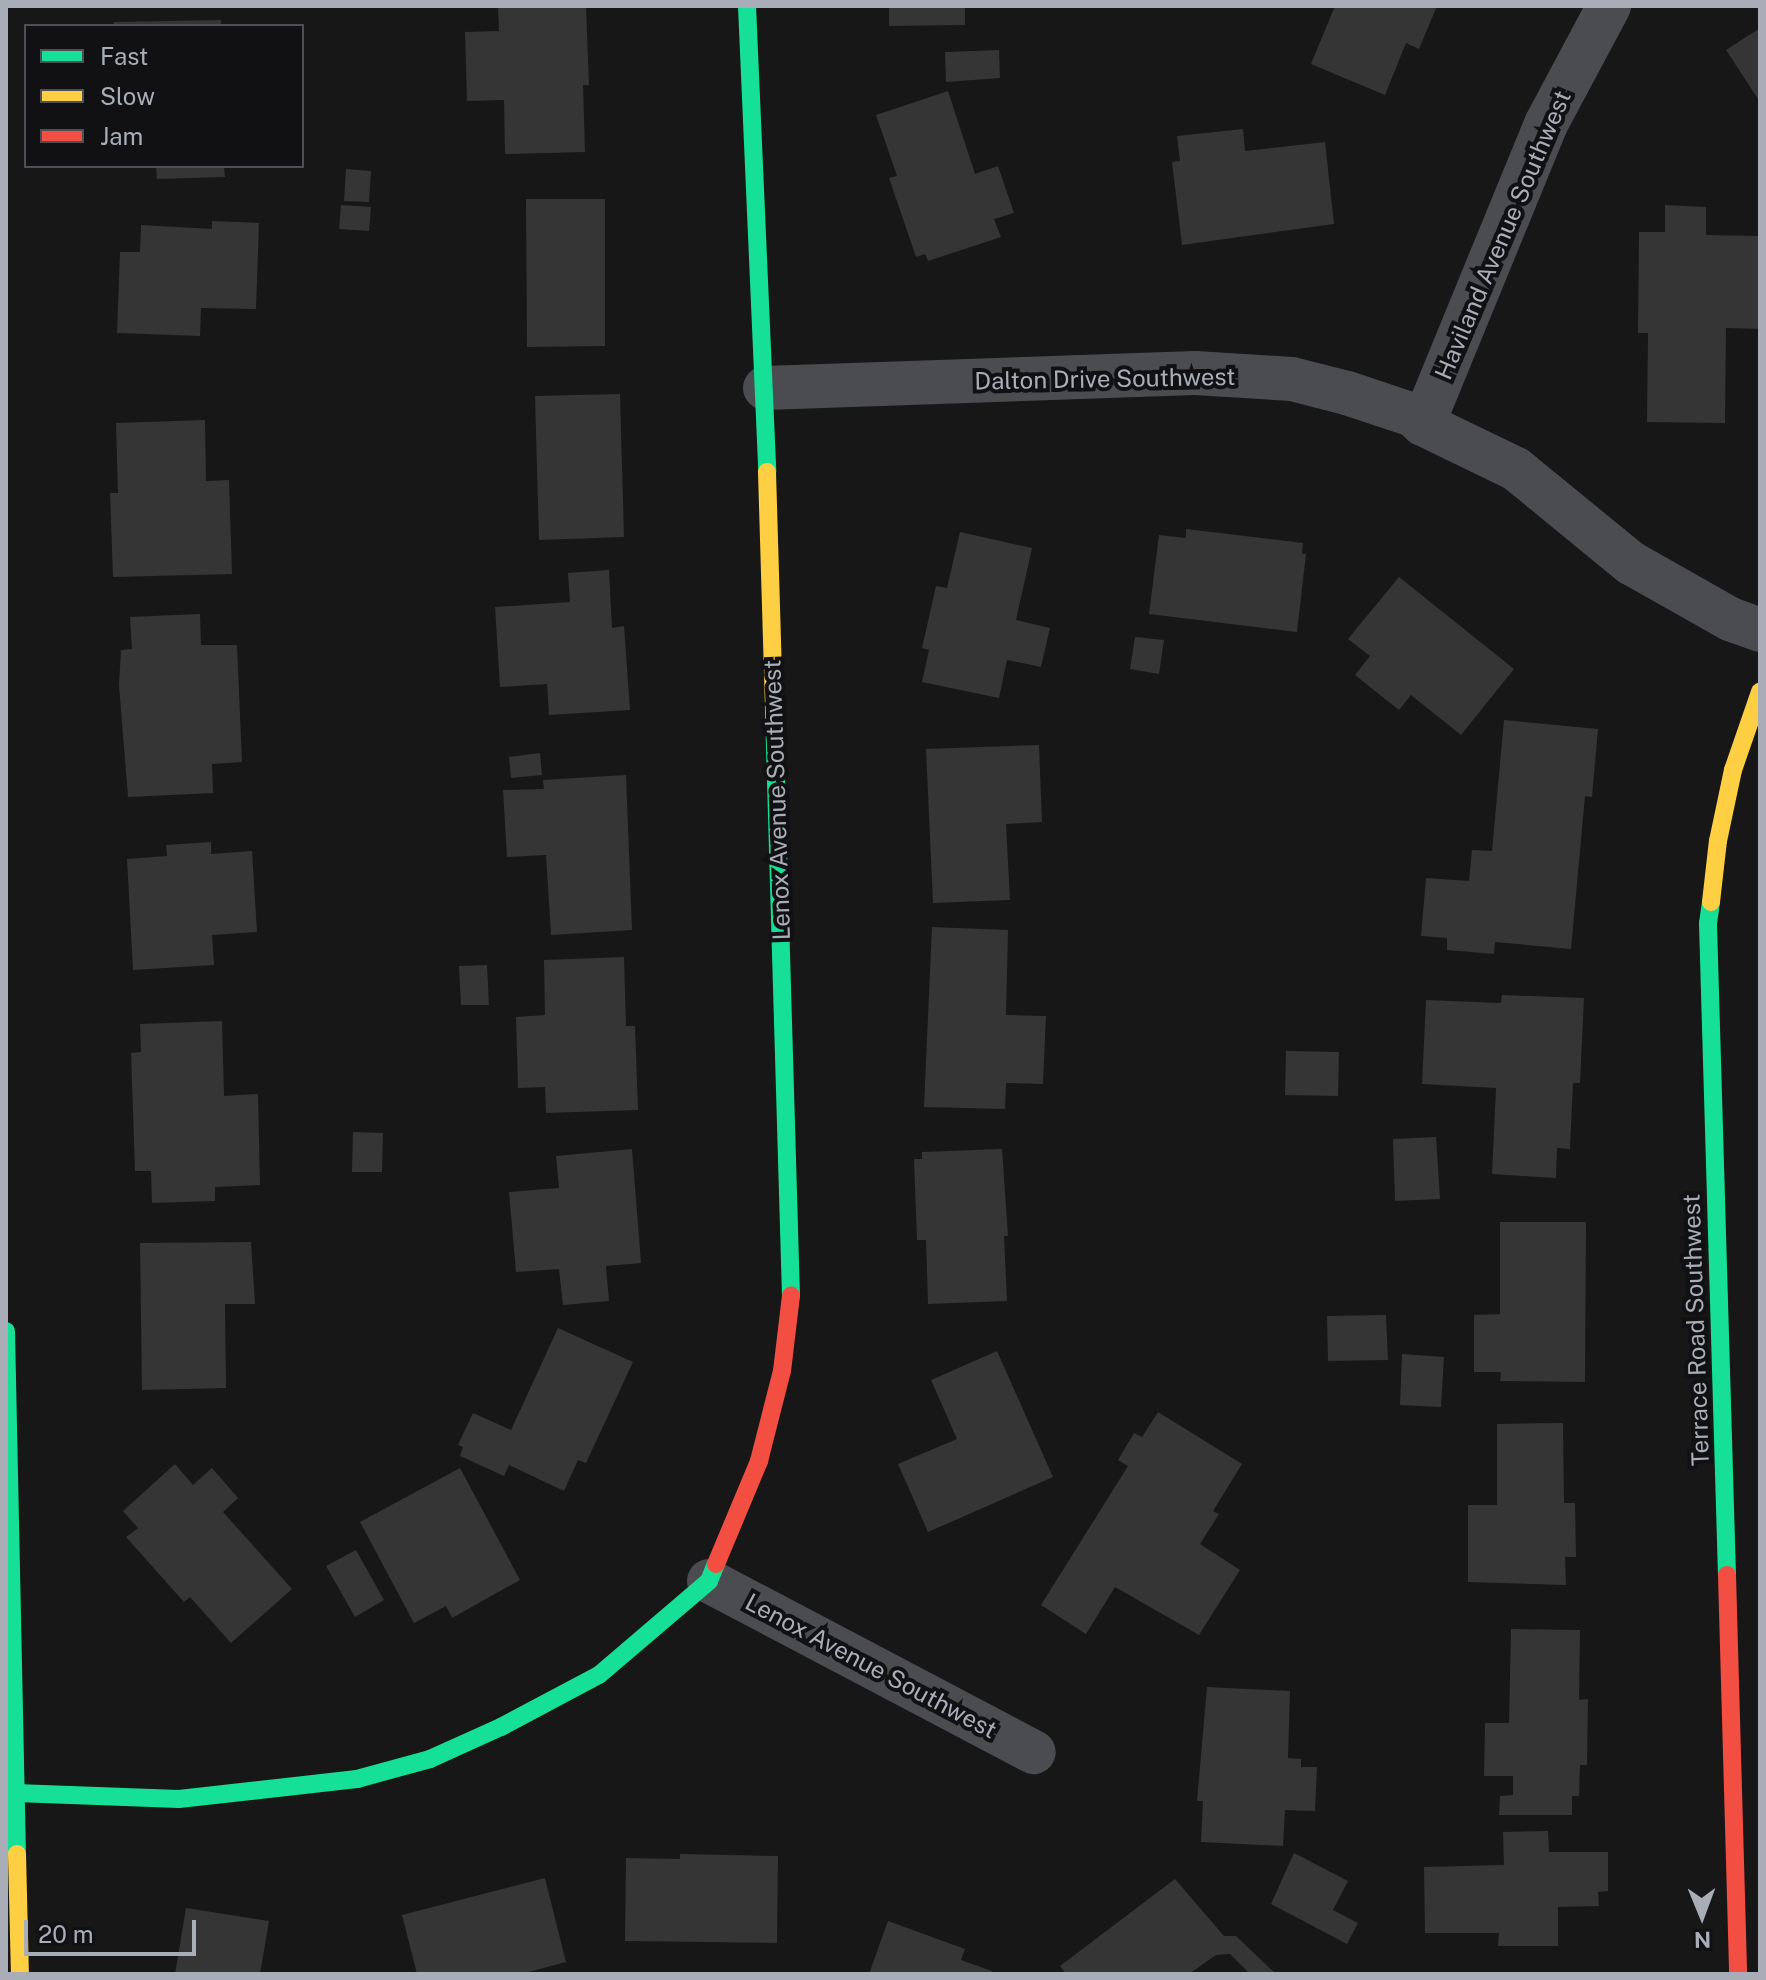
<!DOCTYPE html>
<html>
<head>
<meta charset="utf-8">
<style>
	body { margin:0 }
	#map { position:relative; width:1766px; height:1980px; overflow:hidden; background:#171717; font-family:"Public Sans",sans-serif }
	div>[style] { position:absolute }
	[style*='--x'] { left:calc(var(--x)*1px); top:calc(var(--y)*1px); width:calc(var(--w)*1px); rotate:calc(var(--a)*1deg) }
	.building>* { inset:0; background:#353536 }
	.street>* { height:44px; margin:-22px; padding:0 22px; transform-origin:22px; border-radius:22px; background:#4b4c50 }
	.fast>* { height:18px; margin:-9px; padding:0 9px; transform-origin:9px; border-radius:9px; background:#16e098 }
	.slow>* { height:18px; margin:-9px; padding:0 9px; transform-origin:9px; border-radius:9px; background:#ffcf43 }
	.jam>* { height:18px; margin:-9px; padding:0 9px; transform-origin:9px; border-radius:9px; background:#f24e42 }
	span { translate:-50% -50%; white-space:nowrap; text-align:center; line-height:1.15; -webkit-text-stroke:8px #111113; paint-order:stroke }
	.street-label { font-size:24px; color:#a8adb8 }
	.frame { position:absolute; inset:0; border:8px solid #a8adb8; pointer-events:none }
	.legend { position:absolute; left:24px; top:24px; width:280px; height:144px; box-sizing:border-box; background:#111113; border:2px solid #4d4f55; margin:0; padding:10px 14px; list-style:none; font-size:24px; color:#a8adb8 }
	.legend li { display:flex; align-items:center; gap:16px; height:40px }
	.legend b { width:40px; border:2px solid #4d4f55 }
	.north { position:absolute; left:1662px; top:1876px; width:80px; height:80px; -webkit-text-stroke:6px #111113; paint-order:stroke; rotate:179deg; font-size:22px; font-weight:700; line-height:32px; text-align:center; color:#a8adb8 }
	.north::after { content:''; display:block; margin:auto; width:28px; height:36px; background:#a8adb8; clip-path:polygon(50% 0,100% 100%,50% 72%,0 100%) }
	.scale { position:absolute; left:24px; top:1920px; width:172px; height:36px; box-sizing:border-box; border:4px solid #a8adb8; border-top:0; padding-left:10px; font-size:24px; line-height:28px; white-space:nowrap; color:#a8adb8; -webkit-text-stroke:6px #111113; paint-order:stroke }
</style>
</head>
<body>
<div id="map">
	<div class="building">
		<div style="clip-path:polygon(586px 6px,589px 85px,583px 85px,585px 152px,505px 154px,504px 100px,467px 101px,465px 32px,499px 31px,498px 7px)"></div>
		<div style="clip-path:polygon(889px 6px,965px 6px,965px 25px,889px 26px)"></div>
		<div style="clip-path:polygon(1335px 6px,1437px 6px,1419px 49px,1406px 43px,1385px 95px,1311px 64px)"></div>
		<div style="clip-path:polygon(221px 20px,221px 26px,114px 26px,114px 22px)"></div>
		<div style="clip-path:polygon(1760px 28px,1760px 102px,1726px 50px)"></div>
		<div style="clip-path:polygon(999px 50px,1000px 78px,946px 82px,945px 52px)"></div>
		<div style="clip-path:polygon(948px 91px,975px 174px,998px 166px,1014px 213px,994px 219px,1001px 237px,928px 261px,925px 254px,916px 257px,889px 178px,897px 176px,876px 115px)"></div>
		<div style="clip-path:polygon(1243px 129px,1245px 151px,1325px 142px,1334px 224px,1182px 245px,1172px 162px,1180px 161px,1177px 136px)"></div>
		<div style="clip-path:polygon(156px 166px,224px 166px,225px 177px,157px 179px)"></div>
		<div style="clip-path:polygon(346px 169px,371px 171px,369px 202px,344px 201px)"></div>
		<div style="clip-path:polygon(526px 199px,605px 199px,605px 346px,527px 347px)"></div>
		<div style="clip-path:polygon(341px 205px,371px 207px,369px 231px,339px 229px)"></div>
		<div style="clip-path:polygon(1665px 205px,1706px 207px,1706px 235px,1760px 236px,1760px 329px,1726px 328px,1725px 423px,1647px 422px,1648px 333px,1638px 333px,1639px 232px,1665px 232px)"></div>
		<div style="clip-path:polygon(212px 221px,259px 223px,256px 309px,201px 308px,200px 336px,117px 333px,120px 252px,140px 252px,141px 225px,212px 229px)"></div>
		<div style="clip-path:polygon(620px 394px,624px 537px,539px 540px,535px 396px)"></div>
		<div style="clip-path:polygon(205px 420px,206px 481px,229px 480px,232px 574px,113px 577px,110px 493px,118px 493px,116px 423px)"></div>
		<div style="clip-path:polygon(1186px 529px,1303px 543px,1302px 554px,1306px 554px,1297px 632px,1149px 614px,1159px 535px,1186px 538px)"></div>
		<div style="clip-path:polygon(960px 532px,1032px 548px,1016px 620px,1050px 628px,1041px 667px,1007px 660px,999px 698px,922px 682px,929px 650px,922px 648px,936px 586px,947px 588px)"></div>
		<div style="clip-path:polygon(609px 570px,612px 628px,624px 626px,630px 710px,549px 715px,547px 684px,500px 687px,495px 607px,570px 602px,568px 573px)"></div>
		<div style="clip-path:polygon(1399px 577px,1514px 669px,1461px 735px,1411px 695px,1399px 710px,1355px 675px,1370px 656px,1348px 639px)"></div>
		<div style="clip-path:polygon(200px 614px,201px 645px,237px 645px,242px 762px,212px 764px,213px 793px,128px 797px,119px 685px,121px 650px,132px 649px,130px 617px)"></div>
		<div style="clip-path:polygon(1135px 637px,1164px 640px,1159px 674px,1130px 669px)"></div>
		<div style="clip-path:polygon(1504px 720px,1598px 729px,1592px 797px,1585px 796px,1571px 949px,1495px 942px,1494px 954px,1447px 950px,1447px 938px,1421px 936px,1426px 878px,1469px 881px,1472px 850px,1492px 851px)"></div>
		<div style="clip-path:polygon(1039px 745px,1042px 822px,1006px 824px,1010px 900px,933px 903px,926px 749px)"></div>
		<div style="clip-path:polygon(540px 753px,542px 775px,511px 778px,509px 757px)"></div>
		<div style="clip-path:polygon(626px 775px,632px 930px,551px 935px,546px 855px,507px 857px,503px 790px,544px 789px,543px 780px)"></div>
		<div style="clip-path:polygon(211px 842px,211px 854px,252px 851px,257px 932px,212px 935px,214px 965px,133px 970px,127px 859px,167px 856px,166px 845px)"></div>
		<div style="clip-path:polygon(932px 927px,1008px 930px,1006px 1015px,1046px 1016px,1043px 1084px,1006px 1083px,1005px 1109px,924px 1107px)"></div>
		<div style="clip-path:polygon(624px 957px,626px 1026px,635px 1026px,638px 1110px,546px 1113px,545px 1087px,518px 1088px,516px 1017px,545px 1015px,544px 960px)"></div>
		<div style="clip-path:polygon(487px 965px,489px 1005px,461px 1005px,459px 966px)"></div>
		<div style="clip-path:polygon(1502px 995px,1584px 998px,1580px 1083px,1573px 1083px,1570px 1149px,1557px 1148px,1556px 1178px,1492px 1174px,1496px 1088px,1422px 1084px,1426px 1000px,1501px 1003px)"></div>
		<div style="clip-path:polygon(222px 1021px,224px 1096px,258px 1094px,260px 1185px,215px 1187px,215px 1201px,152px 1203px,151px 1171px,135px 1171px,131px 1053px,141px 1052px,140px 1024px)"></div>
		<div style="clip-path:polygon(1286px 1051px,1339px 1052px,1338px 1096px,1285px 1095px)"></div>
		<div style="clip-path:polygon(353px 1132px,383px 1133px,382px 1172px,352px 1172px)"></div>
		<div style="clip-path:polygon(1436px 1137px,1440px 1199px,1395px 1201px,1393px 1139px)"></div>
		<div style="clip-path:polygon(632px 1149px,641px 1263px,606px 1266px,609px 1301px,563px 1305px,559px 1269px,516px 1272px,509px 1192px,559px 1188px,556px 1156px)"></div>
		<div style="clip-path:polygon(1002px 1149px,1008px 1236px,1004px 1236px,1007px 1301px,928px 1304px,926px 1240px,917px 1240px,914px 1159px,922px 1159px,922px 1152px)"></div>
		<div style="clip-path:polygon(1500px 1222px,1586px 1222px,1585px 1382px,1500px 1381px,1501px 1372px,1474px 1372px,1474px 1315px,1500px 1314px)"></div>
		<div style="clip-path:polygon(251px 1242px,255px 1304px,225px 1304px,226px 1388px,142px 1390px,140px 1243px)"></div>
		<div style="clip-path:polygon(1386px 1315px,1388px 1360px,1328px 1361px,1327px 1316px)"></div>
		<div style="clip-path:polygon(558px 1328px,633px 1362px,586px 1463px,578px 1460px,564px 1491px,509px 1465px,504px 1476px,460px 1456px,463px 1447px,458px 1445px,473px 1413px,511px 1430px)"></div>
		<div style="clip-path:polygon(997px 1351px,1053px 1477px,928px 1532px,898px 1464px,957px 1439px,931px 1380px)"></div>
		<div style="clip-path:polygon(1402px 1354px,1444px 1357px,1441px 1407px,1400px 1405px)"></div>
		<div style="clip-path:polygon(1158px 1412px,1242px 1464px,1213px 1511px,1219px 1514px,1200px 1544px,1240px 1570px,1199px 1635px,1115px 1587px,1086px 1634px,1041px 1605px,1128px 1466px,1118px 1460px,1134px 1433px,1142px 1437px)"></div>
		<div style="clip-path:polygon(1563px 1423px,1564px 1503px,1575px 1503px,1576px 1557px,1565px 1557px,1566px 1585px,1468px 1582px,1468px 1505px,1497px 1505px,1497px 1424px)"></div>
		<div style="clip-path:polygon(175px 1464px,193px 1485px,212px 1468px,238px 1498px,223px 1512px,292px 1589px,231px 1643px,190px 1597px,184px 1602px,126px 1537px,138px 1528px,123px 1511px)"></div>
		<div style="clip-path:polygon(460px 1468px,520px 1580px,452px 1618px,446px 1606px,414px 1623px,360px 1522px)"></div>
		<div style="clip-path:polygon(356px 1550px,384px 1600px,355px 1617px,326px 1566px)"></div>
		<div style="clip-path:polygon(1511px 1629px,1580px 1630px,1579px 1700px,1588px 1699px,1587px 1765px,1580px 1765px,1579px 1796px,1572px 1796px,1572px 1815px,1499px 1815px,1500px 1796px,1513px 1795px,1513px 1776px,1484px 1776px,1485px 1723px,1509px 1723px)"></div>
		<div style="clip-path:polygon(1207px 1687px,1290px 1691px,1288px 1758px,1301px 1759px,1301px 1767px,1317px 1767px,1315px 1811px,1285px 1810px,1283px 1846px,1201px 1842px,1203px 1801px,1197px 1801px)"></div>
		<div style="clip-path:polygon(1548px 1831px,1549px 1852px,1608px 1852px,1608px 1891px,1598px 1892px,1599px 1906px,1558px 1907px,1558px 1946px,1498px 1946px,1499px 1933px,1425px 1933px,1424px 1867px,1504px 1865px,1503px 1832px)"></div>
		<div style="clip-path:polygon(1294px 1853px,1348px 1881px,1333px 1910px,1358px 1923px,1347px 1944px,1271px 1904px)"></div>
		<div style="clip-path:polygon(680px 1854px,778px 1856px,777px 1943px,625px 1941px,626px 1858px,680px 1859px)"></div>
		<div style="clip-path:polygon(545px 1878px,566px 1962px,521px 1974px,417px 1974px,402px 1915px)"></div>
		<div style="clip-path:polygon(1175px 1879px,1224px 1936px,1236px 1936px,1276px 1974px,1250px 1974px,1230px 1954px,1216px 1955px,1189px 1974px,1066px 1974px,1060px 1966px)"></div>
		<div style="clip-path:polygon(186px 1908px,269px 1921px,260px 1974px,175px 1974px)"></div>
		<div style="clip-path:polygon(888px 1921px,965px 1949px,961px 1960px,992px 1971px,991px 1974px,869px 1974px)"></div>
	</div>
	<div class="street">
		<div style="--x:765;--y:388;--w:430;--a:-2"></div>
		<div style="--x:1195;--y:373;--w:97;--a:3.5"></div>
		<div style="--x:1292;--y:379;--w:57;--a:14.3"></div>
		<div style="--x:1347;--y:393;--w:70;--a:18.4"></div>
		<div style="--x:1413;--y:415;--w:13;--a:42"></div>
		<div style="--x:1423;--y:424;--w:103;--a:25.8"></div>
		<div style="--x:1516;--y:469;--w:149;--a:39.3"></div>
		<div style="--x:1631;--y:563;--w:114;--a:29.5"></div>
		<div style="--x:1730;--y:619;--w:32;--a:20"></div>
		<div style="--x:1423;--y:424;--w:324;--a:-67.7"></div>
		<div style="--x:1546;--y:124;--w:134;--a:-61.9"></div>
		<div style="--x:709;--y:1581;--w:367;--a:27.8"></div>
	</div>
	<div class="fast">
		<div style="--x:747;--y:6;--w:466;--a:87.5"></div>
		<div style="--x:774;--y:713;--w:583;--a:88.33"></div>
		<div style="--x:1711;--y:902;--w:22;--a:98"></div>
		<div style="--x:1708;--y:924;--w:651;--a:88.33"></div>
		<div style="--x:6;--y:1331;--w:523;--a:88.8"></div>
		<div style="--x:16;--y:1793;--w:163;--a:2.1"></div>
		<div style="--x:179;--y:1799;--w:179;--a:-6.4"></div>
		<div style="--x:357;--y:1779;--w:76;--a:-15.3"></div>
		<div style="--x:430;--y:1759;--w:78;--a:-24.3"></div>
		<div style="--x:501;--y:1727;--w:111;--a:-28"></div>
		<div style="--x:599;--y:1675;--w:145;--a:-40.5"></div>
		<div style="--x:709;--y:1581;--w:18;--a:-68"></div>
	</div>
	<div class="slow">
		<div style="--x:767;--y:472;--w:241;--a:88.3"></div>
		<div style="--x:1711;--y:902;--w:61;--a:-83.5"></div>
		<div style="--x:1718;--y:841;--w:73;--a:-78.1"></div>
		<div style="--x:1733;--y:770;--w:83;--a:-70.9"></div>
		<div style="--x:17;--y:1854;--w:120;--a:88.6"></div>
	</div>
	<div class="jam">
		<div style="--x:716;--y:1564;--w:112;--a:-67.3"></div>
		<div style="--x:759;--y:1461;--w:93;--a:-75.7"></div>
		<div style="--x:782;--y:1371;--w:76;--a:-83.2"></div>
		<div style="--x:1727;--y:1575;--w:399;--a:88.4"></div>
	</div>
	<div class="street-label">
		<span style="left:1503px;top:235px;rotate:-67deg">Haviland Avenue Southwest</span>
		<span style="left:1105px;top:379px;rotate:-1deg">Dalton Drive Southwest</span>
		<span style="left:777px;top:800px;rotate:-92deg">Lenox Avenue Southwest</span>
		<span style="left:1696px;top:1330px;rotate:-92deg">Terrace Road Southwest</span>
		<span style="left:871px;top:1666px;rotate:28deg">Lenox Avenue Southwest</span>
	</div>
	<div class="frame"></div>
	<ul class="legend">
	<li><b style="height:10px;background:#16e098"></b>Fast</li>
	<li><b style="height:10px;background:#ffcf43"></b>Slow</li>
	<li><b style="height:10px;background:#f24e42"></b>Jam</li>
	</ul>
	<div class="north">N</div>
	<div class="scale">20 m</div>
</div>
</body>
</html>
